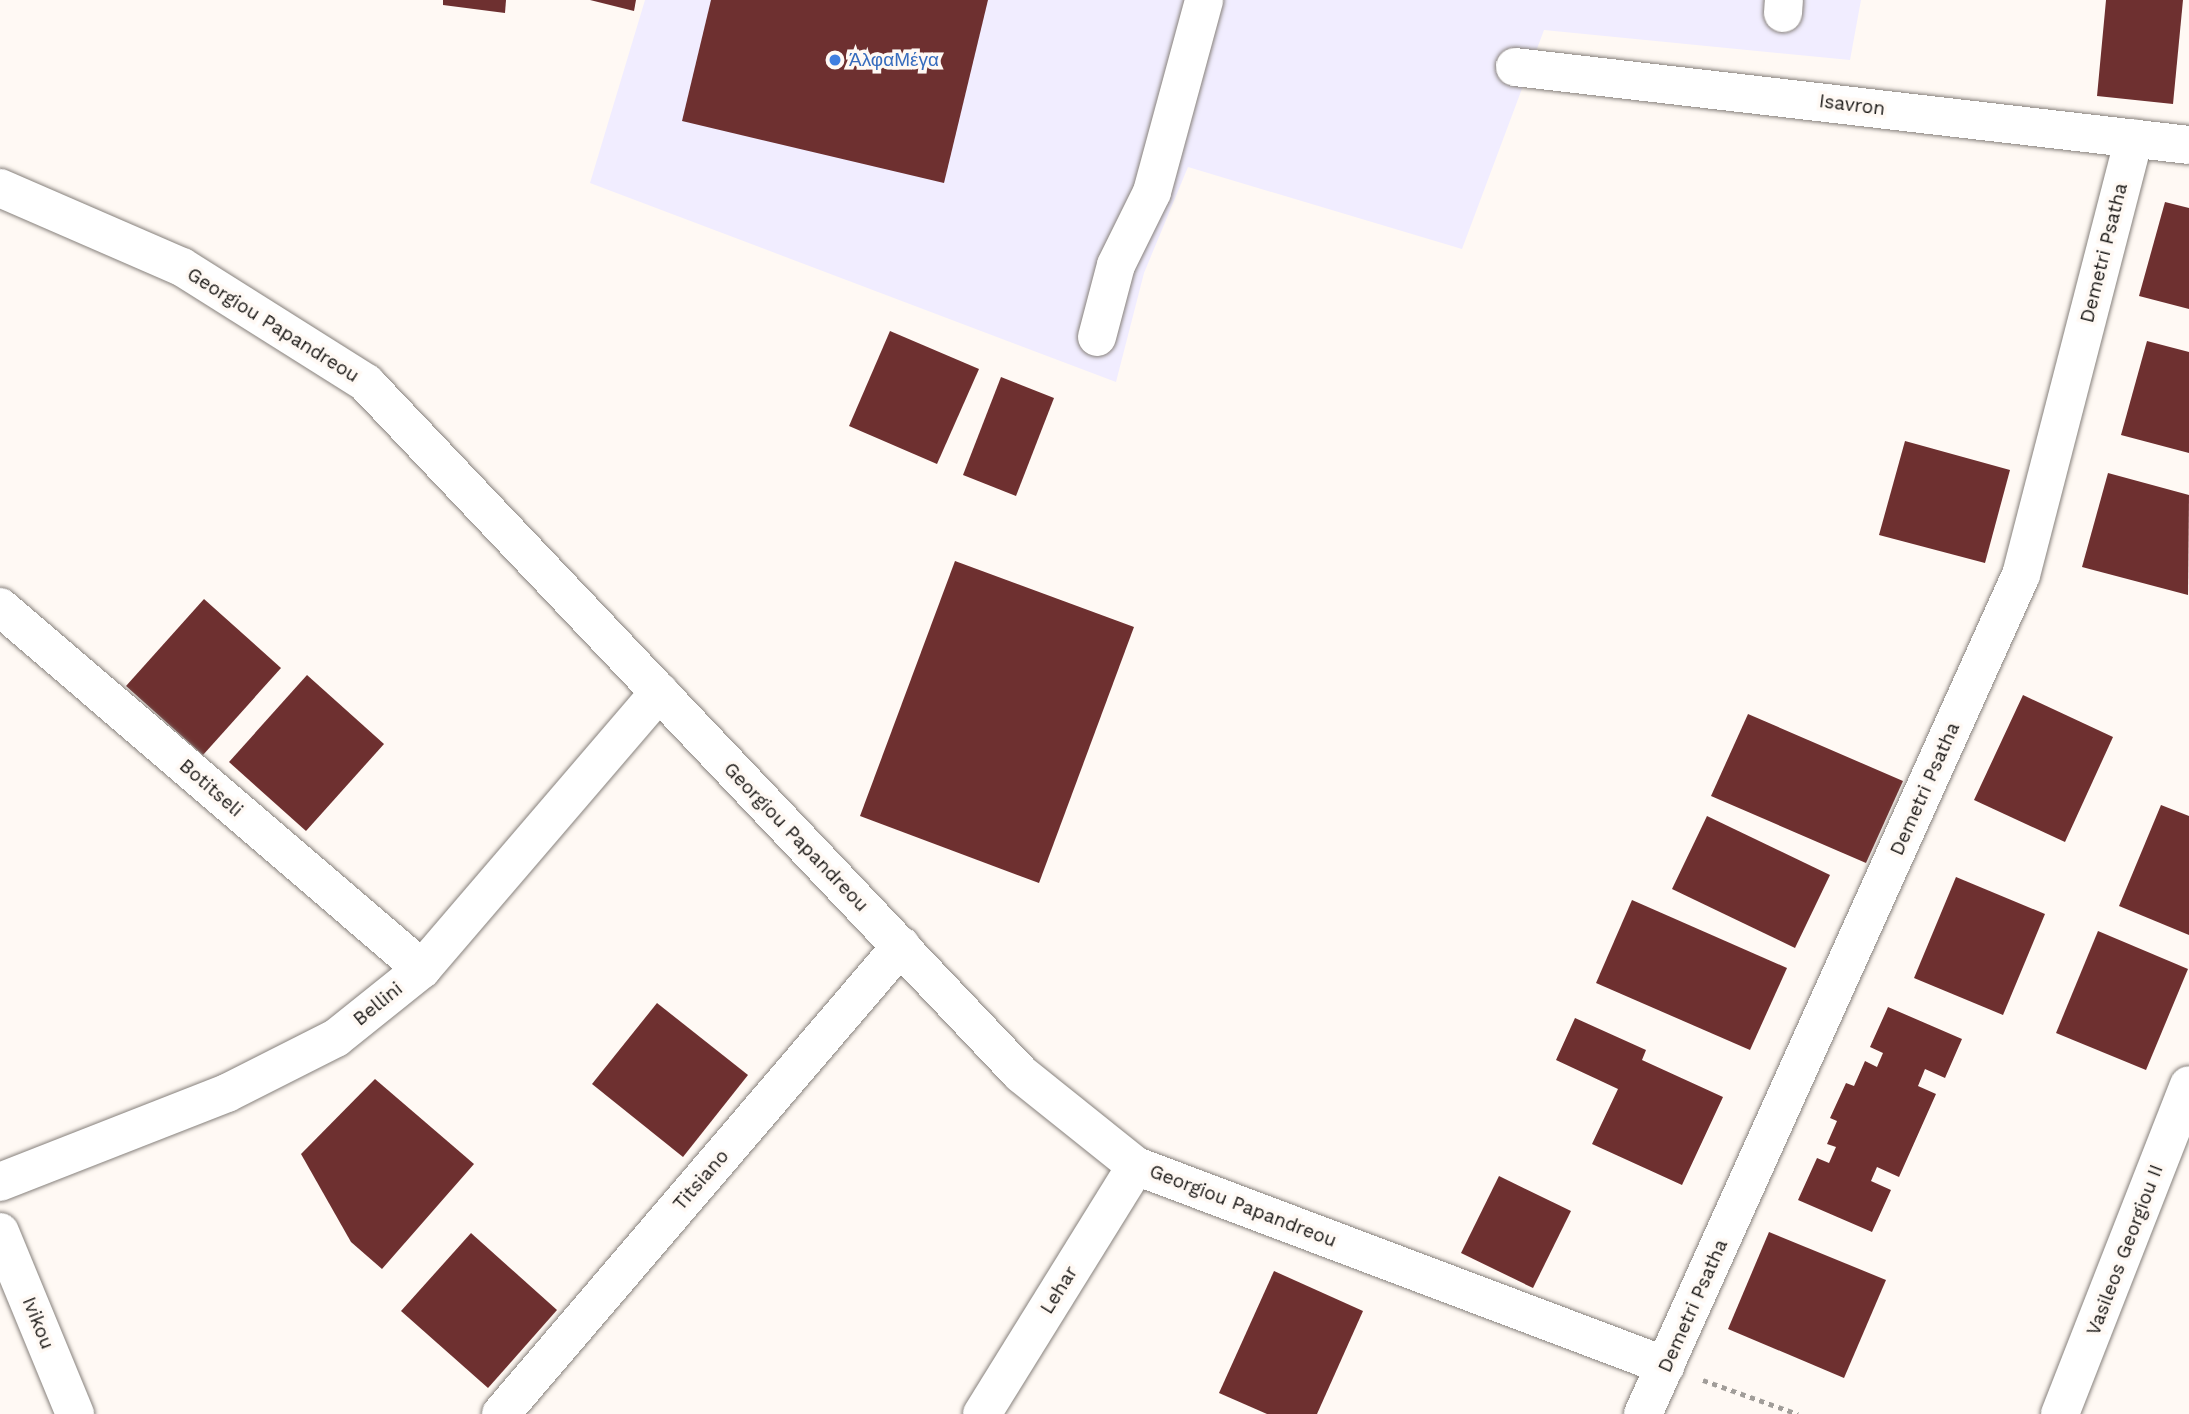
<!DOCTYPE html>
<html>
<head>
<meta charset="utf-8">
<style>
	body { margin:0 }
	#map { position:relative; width:2189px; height:1414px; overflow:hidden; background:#fff9f4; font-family:"Work Sans",sans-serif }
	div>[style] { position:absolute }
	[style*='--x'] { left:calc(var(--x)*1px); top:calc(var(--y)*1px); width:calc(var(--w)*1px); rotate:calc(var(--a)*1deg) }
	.commercial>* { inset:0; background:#f1edff }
	.building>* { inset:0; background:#6e3030 }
	.path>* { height:4.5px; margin-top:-2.25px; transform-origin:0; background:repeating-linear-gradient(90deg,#a19d99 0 5px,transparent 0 10px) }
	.roads { filter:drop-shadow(0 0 2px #87817c) drop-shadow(0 0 2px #87817c) }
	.minor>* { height:38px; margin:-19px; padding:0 19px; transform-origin:19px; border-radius:19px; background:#fff }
	.dots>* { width:19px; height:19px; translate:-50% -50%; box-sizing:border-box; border:4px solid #fff9f4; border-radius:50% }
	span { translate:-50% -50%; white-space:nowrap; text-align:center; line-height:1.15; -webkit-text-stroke:7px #fff9f4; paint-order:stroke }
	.shop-label { font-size:19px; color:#366cbe }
	.left { translate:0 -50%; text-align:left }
	.street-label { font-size:19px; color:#181614 }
</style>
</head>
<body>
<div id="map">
	<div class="commercial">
		<div style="clip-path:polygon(645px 0,1861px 0,1850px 60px,1544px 30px,1462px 249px,1188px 167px,1144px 273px,1116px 382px,590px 183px)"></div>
	</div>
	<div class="building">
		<div style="clip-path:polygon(443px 0,506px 0,505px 13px,443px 5px)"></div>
		<div style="clip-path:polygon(590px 0,636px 0,634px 11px)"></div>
		<div style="clip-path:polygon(711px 0,988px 0,944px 183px,682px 121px)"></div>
		<div style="clip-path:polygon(2106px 0,2183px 0,2173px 104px,2097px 96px)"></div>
		<div style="clip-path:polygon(2165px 202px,2189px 208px,2189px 309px,2139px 296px)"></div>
		<div style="clip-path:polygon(890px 331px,979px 369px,937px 464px,849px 426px)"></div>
		<div style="clip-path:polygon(2147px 341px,2189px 352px,2189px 453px,2121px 435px)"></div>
		<div style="clip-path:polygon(1001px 377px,1054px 398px,1016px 496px,963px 475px)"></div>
		<div style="clip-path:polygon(1905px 441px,2010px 470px,1985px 563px,1879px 535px)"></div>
		<div style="clip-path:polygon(2108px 473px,2189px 495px,2188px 595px,2082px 567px)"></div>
		<div style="clip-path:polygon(955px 561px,1134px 627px,1039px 883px,860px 816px)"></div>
		<div style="clip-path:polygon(204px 599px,281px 668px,203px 755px,126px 686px)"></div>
		<div style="clip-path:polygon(307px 675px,384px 744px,306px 831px,229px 762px)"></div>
		<div style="clip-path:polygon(2023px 695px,2113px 737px,2065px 842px,1974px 800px)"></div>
		<div style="clip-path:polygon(1748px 714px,1903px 781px,1866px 863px,1711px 796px)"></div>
		<div style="clip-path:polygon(2161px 805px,2189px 816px,2189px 935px,2119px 906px)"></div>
		<div style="clip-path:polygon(1707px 816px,1830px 875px,1795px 948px,1672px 889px)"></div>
		<div style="clip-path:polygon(1956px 877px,2045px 914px,2003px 1015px,1914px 978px)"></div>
		<div style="clip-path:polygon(1632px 900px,1787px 968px,1750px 1050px,1596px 983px)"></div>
		<div style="clip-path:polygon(2098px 931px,2188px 969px,2146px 1070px,2056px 1033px)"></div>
		<div style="clip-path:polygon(657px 1003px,748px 1075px,683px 1157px,592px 1084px)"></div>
		<div style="clip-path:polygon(1888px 1007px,1962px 1039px,1945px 1078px,1925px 1069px,1918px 1086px,1936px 1094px,1899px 1177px,1877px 1167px,1871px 1181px,1891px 1190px,1872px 1232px,1798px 1200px,1817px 1158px,1829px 1163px,1836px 1147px,1827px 1144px,1837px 1121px,1830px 1118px,1846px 1083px,1854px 1086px,1865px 1061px,1877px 1067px,1883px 1053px,1870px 1047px)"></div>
		<div style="clip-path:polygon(1575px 1018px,1646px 1050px,1642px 1060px,1723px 1097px,1682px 1185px,1592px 1144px,1618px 1089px,1556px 1060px)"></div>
		<div style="clip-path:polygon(375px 1079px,474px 1164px,382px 1269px,351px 1242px,301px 1154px)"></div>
		<div style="clip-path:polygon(1499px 1176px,1571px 1211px,1533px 1288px,1461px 1253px)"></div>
		<div style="clip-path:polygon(1769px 1232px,1886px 1280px,1844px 1378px,1728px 1329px)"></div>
		<div style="clip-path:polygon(471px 1233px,557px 1310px,488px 1388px,401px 1311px)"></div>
		<div style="clip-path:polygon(1274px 1271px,1363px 1311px,1317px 1414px,1267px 1414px,1219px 1393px)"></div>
	</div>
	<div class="path">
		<div style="--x:1703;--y:1380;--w:101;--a:19.7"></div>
	</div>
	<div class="roads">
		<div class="minor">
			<div style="--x:1783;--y:13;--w:13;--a:-86"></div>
			<div style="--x:1515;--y:67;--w:678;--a:6.6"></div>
			<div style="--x:0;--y:188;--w:198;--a:23.5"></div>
			<div style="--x:182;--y:267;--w:218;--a:32.2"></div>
			<div style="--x:366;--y:383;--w:952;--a:46.53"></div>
			<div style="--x:1021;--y:1074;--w:147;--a:38.7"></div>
			<div style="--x:1136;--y:1166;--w:566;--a:20.67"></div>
			<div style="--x:1097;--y:337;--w:74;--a:-75.2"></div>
			<div style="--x:1116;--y:265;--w:81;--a:-63.7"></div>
			<div style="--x:1152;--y:192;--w:199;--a:-74.8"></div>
			<div style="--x:0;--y:607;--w:556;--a:40.62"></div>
			<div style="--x:0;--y:1182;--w:244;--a:-21.4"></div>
			<div style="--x:227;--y:1093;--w:122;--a:-26.8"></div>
			<div style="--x:336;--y:1038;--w:110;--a:-38.7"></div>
			<div style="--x:422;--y:969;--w:365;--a:-49.4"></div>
			<div style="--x:0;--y:1232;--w:197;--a:67.6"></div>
			<div style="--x:501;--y:1414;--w:616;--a:-49.48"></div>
			<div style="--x:982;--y:1414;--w:292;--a:-58.2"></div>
			<div style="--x:1643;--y:1414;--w:920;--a:-65.75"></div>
			<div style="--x:2021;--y:575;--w:451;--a:-75.5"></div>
			<div style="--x:2060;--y:1414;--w:353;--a:-68.6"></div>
		</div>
	</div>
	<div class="dots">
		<div style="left:835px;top:60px;background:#3f7fe0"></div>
	</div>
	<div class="shop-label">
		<span class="left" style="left:849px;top:60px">ΆλφαΜέγα</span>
	</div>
	<div class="street-label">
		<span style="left:1852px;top:105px;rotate:7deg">Isavron</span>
		<span style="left:2104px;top:253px;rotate:-76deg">Demetri Psatha</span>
		<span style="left:273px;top:325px;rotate:32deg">Georgiou Papandreou</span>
		<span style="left:211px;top:788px;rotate:41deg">Botitseli</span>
		<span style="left:1925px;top:789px;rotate:-66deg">Demetri Psatha</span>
		<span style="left:796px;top:837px;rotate:46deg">Georgiou Papandreou</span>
		<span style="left:378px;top:1004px;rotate:-39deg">Bellini</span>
		<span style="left:701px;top:1180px;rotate:-49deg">Titsiano</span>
		<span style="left:1243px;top:1206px;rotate:21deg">Georgiou Papandreou</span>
		<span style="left:2125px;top:1250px;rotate:-69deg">Vasileos Georgiou II</span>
		<span style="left:1059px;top:1290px;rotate:-58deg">Lehar</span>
		<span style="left:1693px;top:1306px;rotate:-66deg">Demetri Psatha</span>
		<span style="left:38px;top:1323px;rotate:68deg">Ivikou</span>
	</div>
</div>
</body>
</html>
